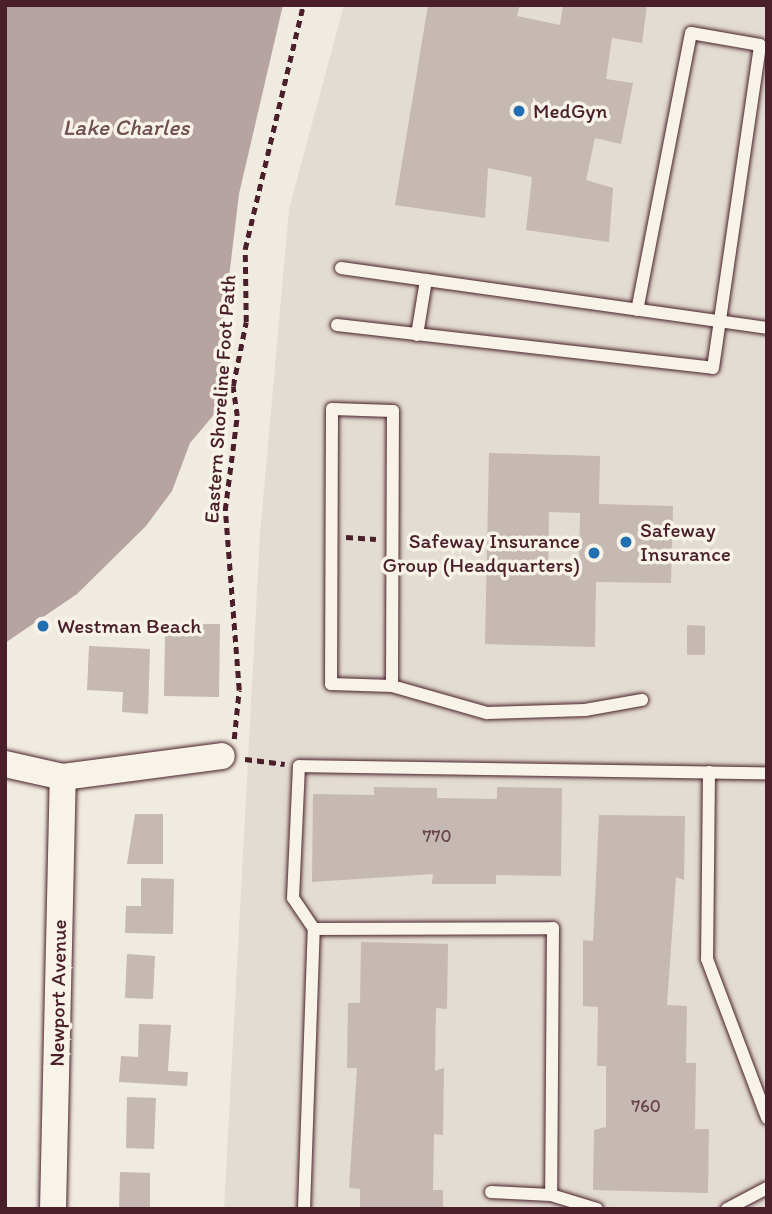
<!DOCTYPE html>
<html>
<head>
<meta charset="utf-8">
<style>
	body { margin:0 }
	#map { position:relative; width:772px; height:1214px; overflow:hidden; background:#f0ebe0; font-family:Itim,sans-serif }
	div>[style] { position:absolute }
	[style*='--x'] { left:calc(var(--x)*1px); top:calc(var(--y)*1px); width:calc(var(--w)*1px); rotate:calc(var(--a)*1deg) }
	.built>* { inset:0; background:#e3dcd2 }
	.water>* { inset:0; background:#b7a4a2 }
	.building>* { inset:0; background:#c6b8b3 }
	.path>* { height:4.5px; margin-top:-2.25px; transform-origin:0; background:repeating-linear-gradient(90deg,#4a1f2b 0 7px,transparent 0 12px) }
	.roads { filter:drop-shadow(0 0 2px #4a1f2b) drop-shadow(0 0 2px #4a1f2b) }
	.service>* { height:12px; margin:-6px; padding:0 6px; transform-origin:6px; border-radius:6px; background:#f7f3e8 }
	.minor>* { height:26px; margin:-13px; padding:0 13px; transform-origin:13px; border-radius:13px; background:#f7f3e8 }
	.dots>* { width:19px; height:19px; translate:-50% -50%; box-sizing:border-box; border:4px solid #f7f3e8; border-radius:50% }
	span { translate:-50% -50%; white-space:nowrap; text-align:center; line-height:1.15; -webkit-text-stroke:7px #f7f3e8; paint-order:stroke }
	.number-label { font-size:18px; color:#69454d }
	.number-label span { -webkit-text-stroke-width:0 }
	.poi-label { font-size:21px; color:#4a1f2b }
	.left { translate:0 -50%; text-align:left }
	.right { translate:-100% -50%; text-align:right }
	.street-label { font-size:21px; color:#4a1f2b }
	.water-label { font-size:23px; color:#704e55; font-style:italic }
	.frame { position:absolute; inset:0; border:7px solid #4a1f2b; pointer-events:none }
</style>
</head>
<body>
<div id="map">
	<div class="built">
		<div style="clip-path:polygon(344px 5px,767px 5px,767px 1209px,224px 1209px,260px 534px,289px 209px)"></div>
	</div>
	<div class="water">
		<div style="clip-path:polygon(5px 5px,283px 5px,239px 194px,221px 344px,223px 404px,190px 443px,172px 491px,146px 526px,77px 594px,5px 643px)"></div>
	</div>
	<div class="building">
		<div style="clip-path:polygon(428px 5px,520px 5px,517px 16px,560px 25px,563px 5px,647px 5px,642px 43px,612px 38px,606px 79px,633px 83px,621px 144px,595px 138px,586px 180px,613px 188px,609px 242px,526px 230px,532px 177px,488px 168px,485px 218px,395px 205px)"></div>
		<div style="clip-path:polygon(evenodd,489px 453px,600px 456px,599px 504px,673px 506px,671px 583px,596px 582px,595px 647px,485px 644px,489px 453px,549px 512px,580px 513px,579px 573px,548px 572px,549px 512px)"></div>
		<div style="clip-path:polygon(187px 624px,220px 624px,219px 697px,164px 696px,165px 634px,187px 635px)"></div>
		<div style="clip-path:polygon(687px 625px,705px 626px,705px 655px,687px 655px)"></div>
		<div style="clip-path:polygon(89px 646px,150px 649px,148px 714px,122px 712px,123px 692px,87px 690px)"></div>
		<div style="clip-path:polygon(374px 787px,437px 788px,437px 798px,497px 799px,497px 787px,562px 788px,561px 876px,496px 875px,496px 884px,432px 884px,433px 874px,312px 882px,313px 794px,374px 795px)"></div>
		<div style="clip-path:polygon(135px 814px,163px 814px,163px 864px,127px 864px)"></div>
		<div style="clip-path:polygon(599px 815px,685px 816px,684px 880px,676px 877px,667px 1005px,687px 1006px,686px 1063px,696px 1063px,695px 1129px,709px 1129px,708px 1193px,593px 1190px,594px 1130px,606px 1127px,606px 1066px,597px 1066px,598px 1007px,583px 1006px,583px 940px,593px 941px)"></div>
		<div style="clip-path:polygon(141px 878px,174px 879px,173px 934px,125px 933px,126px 906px,141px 906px)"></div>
		<div style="clip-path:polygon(361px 942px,448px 944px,447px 1009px,436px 1008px,435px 1071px,444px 1068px,443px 1135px,434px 1134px,433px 1190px,443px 1190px,443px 1209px,360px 1209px,360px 1189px,349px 1188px,357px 1068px,347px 1068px,348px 1003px,360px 1003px)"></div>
		<div style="clip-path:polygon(127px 954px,155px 956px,153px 999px,125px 998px)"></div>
		<div style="clip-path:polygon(139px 1024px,171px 1025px,168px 1071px,188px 1072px,187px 1086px,119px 1082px,121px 1056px,138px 1057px)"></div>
		<div style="clip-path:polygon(127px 1097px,156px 1098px,154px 1149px,126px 1148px)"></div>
		<div style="clip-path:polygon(120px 1172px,150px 1173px,150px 1209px,119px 1209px)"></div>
	</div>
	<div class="path">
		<div style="--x:346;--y:537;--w:30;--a:4"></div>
		<div style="--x:409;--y:540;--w:75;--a:0"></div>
		<div style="--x:234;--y:739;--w:49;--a:-84.2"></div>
		<div style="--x:239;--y:690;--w:181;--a:-94.4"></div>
		<div style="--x:225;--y:510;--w:95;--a:-82.7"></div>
		<div style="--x:237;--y:416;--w:30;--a:-98"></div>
		<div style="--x:233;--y:386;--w:65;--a:-78.5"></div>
		<div style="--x:246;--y:322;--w:73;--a:-90.8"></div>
		<div style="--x:245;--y:249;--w:251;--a:-76.6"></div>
		<div style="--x:245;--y:759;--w:40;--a:7.1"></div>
	</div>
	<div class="roads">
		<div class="service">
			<div style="--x:341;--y:268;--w:430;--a:8"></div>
			<div style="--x:337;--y:325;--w:378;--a:6.5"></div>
			<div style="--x:713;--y:368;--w:326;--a:-81.7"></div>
			<div style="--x:760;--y:45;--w:70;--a:-170.1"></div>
			<div style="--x:691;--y:33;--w:282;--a:101"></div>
			<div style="--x:417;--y:335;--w:56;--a:-80.7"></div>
			<div style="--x:392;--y:686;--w:275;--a:-89.8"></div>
			<div style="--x:393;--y:411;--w:61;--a:-178.1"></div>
			<div style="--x:332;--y:409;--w:275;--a:90.2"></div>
			<div style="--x:331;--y:684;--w:61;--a:1.9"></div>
			<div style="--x:392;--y:686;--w:99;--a:15.9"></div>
			<div style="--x:487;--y:713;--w:98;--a:-1.8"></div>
			<div style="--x:585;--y:710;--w:58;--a:-10"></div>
			<div style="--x:709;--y:772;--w:187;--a:90.6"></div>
			<div style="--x:707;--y:959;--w:170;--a:69.3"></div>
			<div style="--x:314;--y:929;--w:239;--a:-0.2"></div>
			<div style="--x:553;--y:928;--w:267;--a:90.4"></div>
			<div style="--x:491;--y:1192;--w:60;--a:2.9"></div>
			<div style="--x:551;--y:1195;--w:48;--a:16.9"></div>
			<div style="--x:304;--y:1209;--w:280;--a:-88"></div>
			<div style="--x:314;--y:929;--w:37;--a:-124"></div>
			<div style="--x:293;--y:898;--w:132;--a:-87.4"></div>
			<div style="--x:299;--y:766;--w:468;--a:0.9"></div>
			<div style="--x:727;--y:1209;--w:45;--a:-27.7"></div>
		</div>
		<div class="minor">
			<div style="--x:5;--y:764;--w:59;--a:12.6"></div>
			<div style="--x:63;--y:777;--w:160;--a:-7.5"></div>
			<div style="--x:53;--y:1209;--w:432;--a:-88.7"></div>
		</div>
	</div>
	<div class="dots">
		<div style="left:519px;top:111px;background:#1f6fb2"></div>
		<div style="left:626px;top:542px;background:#1f6fb2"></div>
		<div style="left:594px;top:553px;background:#1f6fb2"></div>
		<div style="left:43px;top:626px;background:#1f6fb2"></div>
	</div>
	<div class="number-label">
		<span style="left:437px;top:836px">770</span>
		<span style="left:646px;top:1106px">760</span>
	</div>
	<div class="poi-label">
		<span class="left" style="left:533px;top:111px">MedGyn</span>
		<span class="left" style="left:640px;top:542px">Safeway<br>Insurance</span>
		<span class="right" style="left:580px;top:553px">Safeway Insurance<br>Group (Headquarters)</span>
		<span class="left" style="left:57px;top:626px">Westman Beach</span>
	</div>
	<div class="street-label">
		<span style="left:220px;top:399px;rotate:-86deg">Eastern Shoreline Foot Path</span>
		<span style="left:58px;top:993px;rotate:-89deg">Newport Avenue</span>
	</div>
	<div class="water-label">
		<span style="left:126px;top:127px">Lake Charles</span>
	</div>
	<div class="frame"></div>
</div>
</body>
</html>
